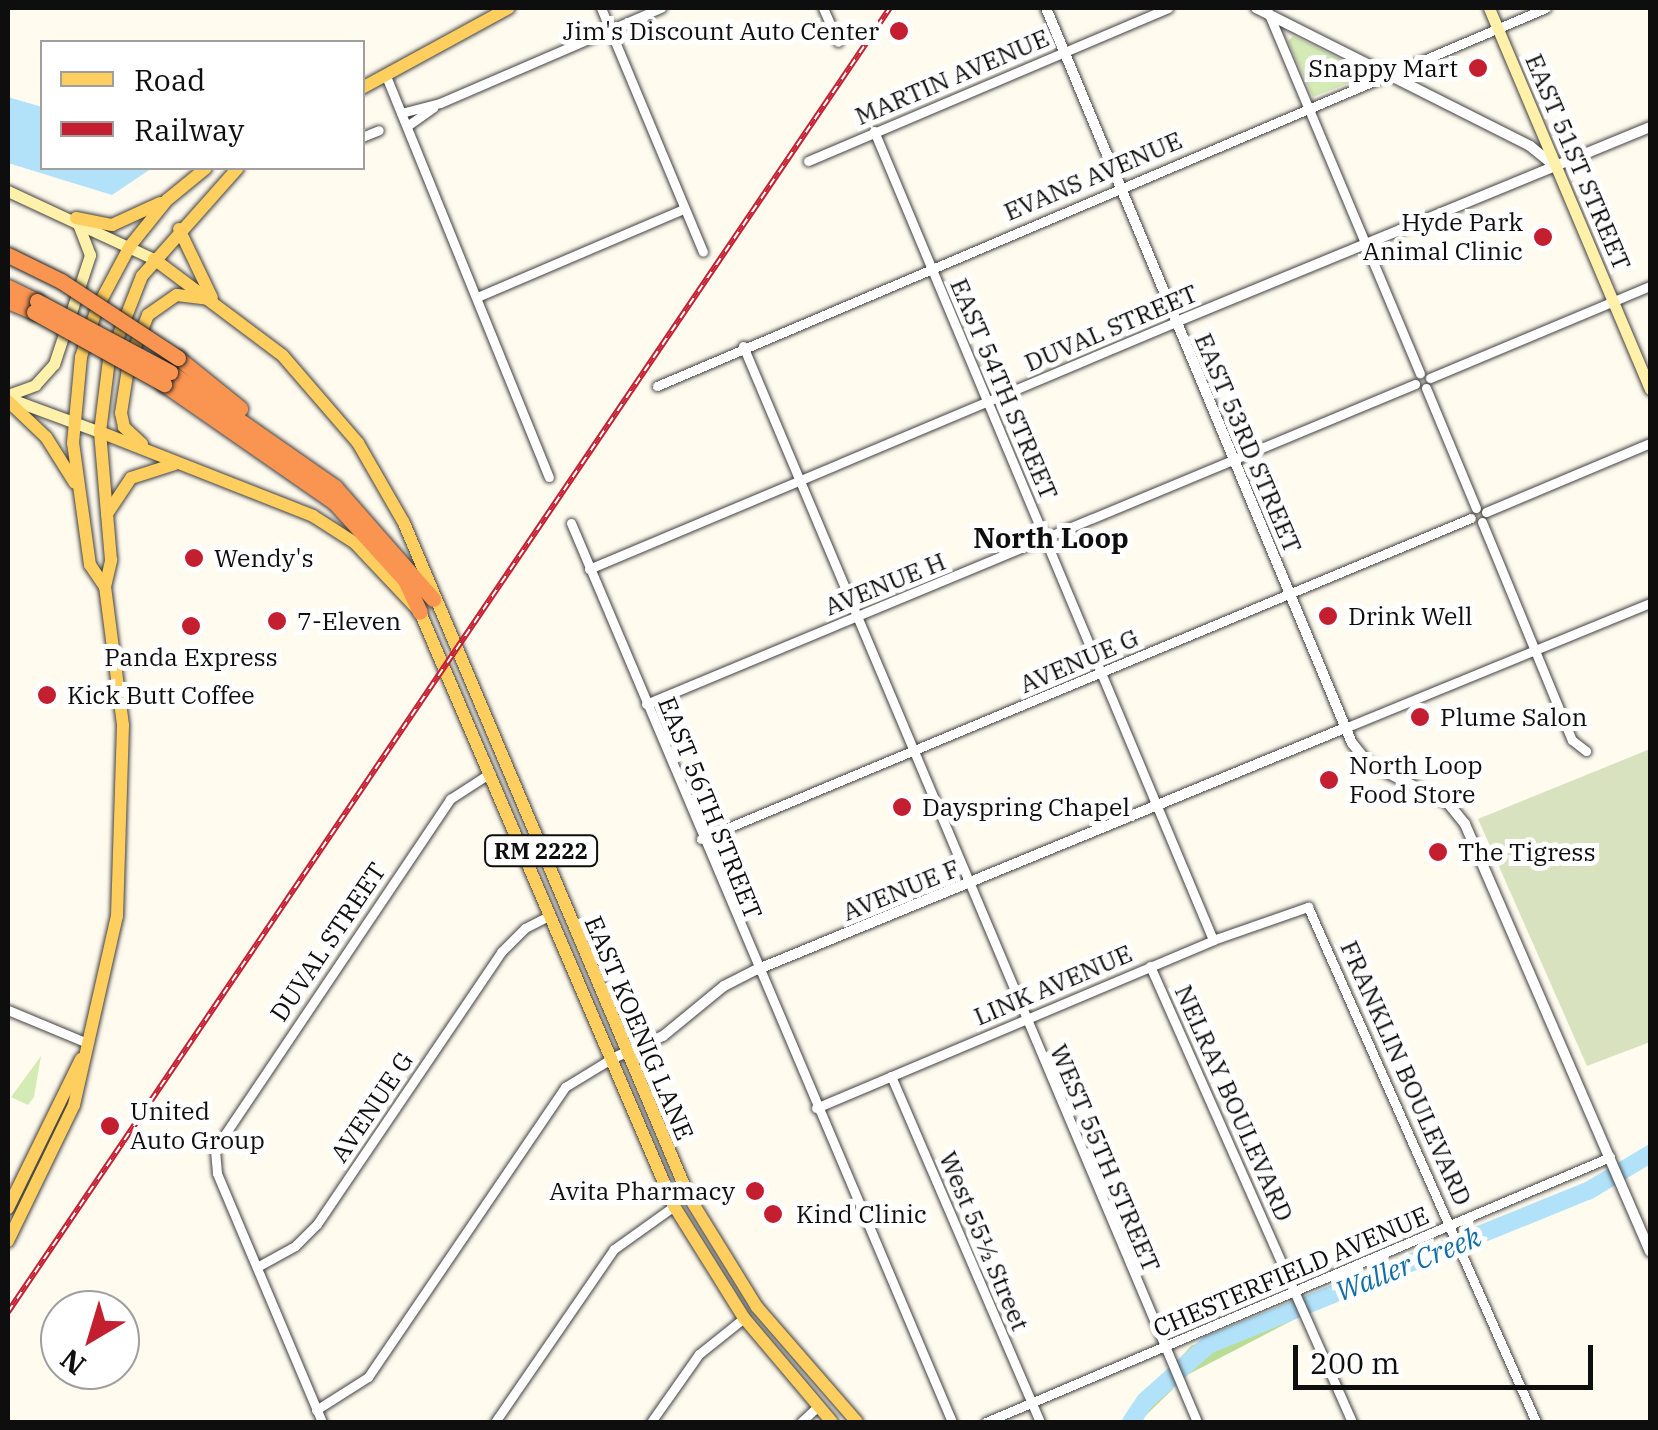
<!DOCTYPE html>
<html>
<head>
<meta charset="utf-8">
<style>
	body { margin:0 }
	#map { position:relative; width:1658px; height:1430px; overflow:hidden; background:#fffbef; font-family:"IBM Plex Serif",serif }
	div>[style] { position:absolute }
	[style*='--x'] { left:calc(var(--x)*1px); top:calc(var(--y)*1px); width:calc(var(--w)*1px); rotate:calc(var(--a)*1deg) }
	.green>* { inset:0; background:#d5ebb6 }
	.forest>* { inset:0; background:#b9dd95 }
	.cemetery>* { inset:0; background:#d9e2be }
	.water>* { inset:0; background:#b1e2f9 }
	.river>* { height:18px; margin:-9px; padding:0 9px; transform-origin:9px; border-radius:9px; background:#b1e2f9 }
	.roads { filter:drop-shadow(0 0 2px #414141) drop-shadow(0 0 2px #414141) }
	.minor>* { height:9px; margin:-4.5px; padding:0 4.5px; transform-origin:4.5px; border-radius:4.5px; background:#fff }
	.tertiary>* { height:10px; margin:-5px; padding:0 5px; transform-origin:5px; border-radius:5px; background:#fff }
	.secondary>* { height:11px; margin:-5.5px; padding:0 5.5px; transform-origin:5.5px; border-radius:5.5px; background:#fff0aa }
	.primary>* { height:12px; margin:-6px; padding:0 6px; transform-origin:6px; border-radius:6px; background:#fece5f }
	.motorway>* { height:15px; margin:-7.5px; padding:0 7.5px; transform-origin:7.5px; border-radius:7.5px; background:#fa9451 }
	.rail>* { height:6px; margin-top:-3px; transform-origin:0; background:repeating-linear-gradient(90deg,#fff 0 8px,#c41f31 0 16px); box-sizing:border-box; border-block:2px solid #c41f31 }
	.bridges { filter:drop-shadow(0 0 2px #1f1f1f) drop-shadow(0 0 2px #1f1f1f) }
	.motorway-bridge>* { height:15px; margin:-7.5px; padding:0 7.5px; transform-origin:7.5px; border-radius:7.5px; background:#fa9451 }
	.dots>* { width:28px; height:28px; translate:-50% -50%; box-sizing:border-box; border:5px solid #fff; border-radius:50% }
	span { translate:-50% -50%; white-space:nowrap; text-align:center; line-height:1.15; -webkit-text-stroke:10px #fff; paint-order:stroke }
	.shield-label span { padding:2px 8px; background:#fff; border:2px solid; border-radius:8px; -webkit-text-stroke-width:0 }
	.shield-label { font-size:22px; color:#0e0e0e; font-weight:700 }
	.poi-label { font-size:25px; color:#0e0e0e }
	.right { translate:-100% -50%; text-align:right }
	.left { translate:0 -50%; text-align:left }
	.street-label { font-size:25px; color:#0e0e0e }
	.neighbourhood-label { font-size:28px; color:#0e0e0e; font-weight:700 }
	.water-label { font-size:28px; color:#116ea5; font-style:italic }
	.frame { position:absolute; inset:0; border:10px solid #0e0e0e; pointer-events:none }
	.legend { position:absolute; left:40px; top:40px; width:325px; height:130px; box-sizing:border-box; background:#fff; border:2px solid #9f9f9f; margin:0; padding:12px 18px; list-style:none; font-size:30px; color:#0e0e0e }
	.legend li { display:flex; align-items:center; gap:20px; height:50px }
	.legend b { width:50px; border:2px solid #9f9f9f }
	.north { position:absolute; left:40px; top:1290px; width:100px; height:100px; box-sizing:border-box; background:#fff; border:2px solid #9f9f9f; border-radius:50%; rotate:218deg; font-size:28px; font-weight:700; line-height:40px; text-align:center; color:#0e0e0e }
	.north::after { content:''; display:block; margin:auto; width:35px; height:45px; background:#c41f31; clip-path:polygon(50% 0,100% 100%,50% 72%,0 100%) }
	.scale { position:absolute; left:1293px; top:1345px; width:300px; height:45px; box-sizing:border-box; border:5px solid #0e0e0e; border-top:0; padding-left:12px; font-size:30px; line-height:35px; white-space:nowrap; color:#0e0e0e; -webkit-text-stroke:8px #fff; paint-order:stroke }
</style>
</head>
<body>
<div id="map">
	<div class="green">
		<div style="clip-path:polygon(1293px 36px,1367px 72px,1367px 76px,1313px 97px,1288px 41px)"></div>
		<div style="clip-path:polygon(41px 1056px,34px 1097px,28px 1105px,11px 1097px)"></div>
	</div>
	<div class="forest">
		<div style="clip-path:polygon(1289px 1304px,1295px 1319px,1187px 1375px,1180px 1358px,1191px 1346px)"></div>
		<div style="clip-path:polygon(1166px 1373px,1173px 1389px,1139px 1422px,1123px 1422px,1131px 1406px)"></div>
	</div>
	<div class="cemetery">
		<div style="clip-path:polygon(1650px 749px,1650px 1042px,1587px 1066px,1478px 819px)"></div>
	</div>
	<div class="water">
		<div style="clip-path:polygon(8px 97px,42px 107px,42px 168px,152px 168px,112px 195px,8px 163px)"></div>
	</div>
	<div class="river">
		<div style="--x:1131;--y:1422;--w:25;--a:-56"></div>
		<div style="--x:1145;--y:1401;--w:84;--a:-41.6"></div>
		<div style="--x:1208;--y:1345;--w:410;--a:-22.1"></div>
		<div style="--x:1588;--y:1191;--w:72;--a:-30.8"></div>
	</div>
	<div class="roads">
		<div class="minor">
			<div style="--x:601;--y:8;--w:264;--a:67.3"></div>
			<div style="--x:823;--y:8;--w:37;--a:66"></div>
			<div style="--x:1268;--y:12;--w:392;--a:67.2"></div>
			<div style="--x:386;--y:76;--w:433;--a:67.9"></div>
			<div style="--x:401;--y:113;--w:40;--a:-14.4"></div>
			<div style="--x:440;--y:103;--w:241;--a:-23.3"></div>
			<div style="--x:407;--y:126;--w:32;--a:-35"></div>
			<div style="--x:874;--y:131;--w:877;--a:67.26"></div>
			<div style="--x:362;--y:137;--w:18;--a:-22"></div>
			<div style="--x:808;--y:161;--w:391;--a:-23"></div>
			<div style="--x:477;--y:297;--w:224;--a:-23.1"></div>
			<div style="--x:743;--y:346;--w:1168;--a:67.12"></div>
			<div style="--x:1430;--y:378;--w:238;--a:-22.7"></div>
			<div style="--x:657;--y:386;--w:966;--a:-23.04"></div>
			<div style="--x:1426;--y:388;--w:130;--a:67.4"></div>
			<div style="--x:1486;--y:512;--w:178;--a:-22.8"></div>
			<div style="--x:1482;--y:522;--w:236;--a:67.6"></div>
			<div style="--x:1572;--y:740;--w:18;--a:38"></div>
			<div style="--x:571;--y:523;--w:976;--a:67.03"></div>
			<div style="--x:589;--y:569;--w:637;--a:-22.82"></div>
			<div style="--x:646;--y:704;--w:833;--a:-22.59"></div>
			<div style="--x:1345;--y:728;--w:330;--a:-22.3"></div>
			<div style="--x:701;--y:839;--w:834;--a:-22.63"></div>
			<div style="--x:1150;--y:966;--w:499;--a:66.1"></div>
			<div style="--x:8;--y:1010;--w:83;--a:22.6"></div>
			<div style="--x:891;--y:1076;--w:377;--a:66.7"></div>
			<div style="--x:816;--y:1108;--w:431;--a:-22.9"></div>
			<div style="--x:1213;--y:940;--w:101;--a:-19.2"></div>
			<div style="--x:1308;--y:907;--w:563;--a:66.12"></div>
			<div style="--x:257;--y:1267;--w:43;--a:-28.9"></div>
			<div style="--x:295;--y:1246;--w:31;--a:-45"></div>
			<div style="--x:317;--y:1224;--w:328;--a:-55.9"></div>
			<div style="--x:501;--y:952;--w:34;--a:-45"></div>
			<div style="--x:525;--y:928;--w:27;--a:-27"></div>
			<div style="--x:316;--y:1410;--w:62;--a:-32.4"></div>
			<div style="--x:368;--y:1377;--w:351;--a:-55.8"></div>
			<div style="--x:565;--y:1087;--w:52;--a:-31.5"></div>
			<div style="--x:322;--y:1422;--w:270;--a:-112.9"></div>
			<div style="--x:217;--y:1173;--w:24;--a:-95"></div>
			<div style="--x:215;--y:1149;--w:422;--a:-56.1"></div>
			<div style="--x:450;--y:799;--w:48;--a:-33"></div>
			<div style="--x:495;--y:1422;--w:210;--a:-55.5"></div>
			<div style="--x:614;--y:1249;--w:74;--a:-35.6"></div>
			<div style="--x:651;--y:1422;--w:83;--a:-54.8"></div>
			<div style="--x:699;--y:1354;--w:58;--a:-38.7"></div>
			<div style="--x:801;--y:1422;--w:22;--a:-43"></div>
			<div style="--x:986;--y:1422;--w:678;--a:-23.01"></div>
		</div>
		<div class="tertiary">
			<div style="--x:1046;--y:8;--w:796;--a:67.4"></div>
			<div style="--x:1352;--y:743;--w:26;--a:51"></div>
			<div style="--x:1368;--y:763;--w:89;--a:26.6"></div>
			<div style="--x:1448;--y:803;--w:27;--a:51"></div>
			<div style="--x:1465;--y:824;--w:466;--a:66.6"></div>
			<div style="--x:1256;--y:8;--w:307;--a:26.7"></div>
			<div style="--x:1530;--y:146;--w:32;--a:39"></div>
			<div style="--x:1176;--y:322;--w:513;--a:-22.36"></div>
			<div style="--x:609;--y:1060;--w:59;--a:-24"></div>
			<div style="--x:663;--y:1036;--w:79;--a:-39.3"></div>
			<div style="--x:724;--y:986;--w:36;--a:-27"></div>
			<div style="--x:756;--y:970;--w:637;--a:-22.34"></div>
		</div>
		<div class="secondary">
			<div style="--x:1489;--y:8;--w:414;--a:67.1"></div>
			<div style="--x:8;--y:191;--w:161;--a:25"></div>
			<div style="--x:8;--y:395;--w:29;--a:-20"></div>
			<div style="--x:35;--y:385;--w:28;--a:-48"></div>
			<div style="--x:54;--y:364;--w:115;--a:-71.7"></div>
			<div style="--x:90;--y:255;--w:40;--a:-111"></div>
			<div style="--x:8;--y:398;--w:98;--a:20.3"></div>
		</div>
		<div class="primary">
			<div style="--x:362;--y:88;--w:167;--a:-28.6"></div>
			<div style="--x:76;--y:218;--w:37;--a:11"></div>
			<div style="--x:112;--y:225;--w:53;--a:-24.6"></div>
			<div style="--x:179;--y:229;--w:76;--a:64.4"></div>
			<div style="--x:154;--y:259;--w:161;--a:36.9"></div>
			<div style="--x:283;--y:356;--w:115;--a:49.2"></div>
			<div style="--x:358;--y:443;--w:92;--a:60.1"></div>
			<div style="--x:404;--y:523;--w:732;--a:67.08"></div>
			<div style="--x:689;--y:1197;--w:129;--a:58.3"></div>
			<div style="--x:757;--y:1307;--w:152;--a:49"></div>
			<div style="--x:8;--y:401;--w:52;--a:43.5"></div>
			<div style="--x:46;--y:437;--w:54;--a:57.8"></div>
			<div style="--x:100;--y:432;--w:229;--a:21.5"></div>
			<div style="--x:313;--y:516;--w:50;--a:32.7"></div>
			<div style="--x:355;--y:543;--w:95;--a:46.7"></div>
			<div style="--x:420;--y:612;--w:646;--a:66.85"></div>
			<div style="--x:674;--y:1206;--w:132;--a:58"></div>
			<div style="--x:744;--y:1318;--w:136;--a:49.8"></div>
			<div style="--x:142;--y:444;--w:25;--a:-137"></div>
			<div style="--x:124;--y:427;--w:14;--a:-102"></div>
			<div style="--x:121;--y:413;--w:52;--a:-81.1"></div>
			<div style="--x:129;--y:362;--w:51;--a:-68"></div>
			<div style="--x:148;--y:315;--w:35;--a:-35"></div>
			<div style="--x:177;--y:295;--w:31;--a:7"></div>
			<div style="--x:107;--y:514;--w:43;--a:-56.3"></div>
			<div style="--x:131;--y:478;--w:46;--a:-17.7"></div>
			<div style="--x:105;--y:587;--w:27;--a:-124"></div>
			<div style="--x:90;--y:565;--w:123;--a:-97.9"></div>
			<div style="--x:73;--y:443;--w:86;--a:-84.7"></div>
			<div style="--x:81;--y:357;--w:52;--a:-71.9"></div>
			<div style="--x:97;--y:308;--w:70;--a:-62"></div>
			<div style="--x:130;--y:246;--w:59;--a:-51.2"></div>
			<div style="--x:167;--y:200;--w:50;--a:-39.4"></div>
			<div style="--x:8;--y:1208;--w:166;--a:-63.9"></div>
			<div style="--x:8;--y:1241;--w:151;--a:-64.1"></div>
			<div style="--x:74;--y:1105;--w:194;--a:-77.2"></div>
			<div style="--x:117;--y:916;--w:191;--a:-88.2"></div>
			<div style="--x:123;--y:725;--w:139;--a:-97.4"></div>
			<div style="--x:105;--y:587;--w:28;--a:-77"></div>
			<div style="--x:111;--y:560;--w:128;--a:-94.9"></div>
			<div style="--x:100;--y:432;--w:73;--a:-82.9"></div>
			<div style="--x:109;--y:360;--w:90;--a:-68.6"></div>
			<div style="--x:142;--y:276;--w:144;--a:-48.4"></div>
		</div>
		<div class="motorway">
			<div style="--x:8;--y:287;--w:32;--a:26"></div>
			<div style="--x:8;--y:301;--w:28;--a:23"></div>
			<div style="--x:178;--y:358;--w:80;--a:38.9"></div>
			<div style="--x:170;--y:372;--w:201;--a:34.9"></div>
			<div style="--x:335;--y:487;--w:149;--a:48.8"></div>
			<div style="--x:164;--y:384;--w:207;--a:34.8"></div>
			<div style="--x:334;--y:502;--w:105;--a:47.7"></div>
			<div style="--x:405;--y:580;--w:35;--a:65"></div>
		</div>
	</div>
	<div class="rail">
		<div style="--x:8;--y:1312;--w:1574;--a:-55.93"></div>
	</div>
	<div class="bridges">
		<div class="motorway-bridge">
			<div style="--x:8;--y:255;--w:59;--a:26.1"></div>
			<div style="--x:61;--y:281;--w:140;--a:33.3"></div>
			<div style="--x:37;--y:301;--w:151;--a:28.1"></div>
			<div style="--x:34;--y:312;--w:149;--a:29"></div>
		</div>
	</div>
	<div class="dots">
		<div style="left:899px;top:31px;background:#c41f31"></div>
		<div style="left:1478px;top:68px;background:#c41f31"></div>
		<div style="left:1543px;top:237px;background:#c41f31"></div>
		<div style="left:194px;top:558px;background:#c41f31"></div>
		<div style="left:1328px;top:616px;background:#c41f31"></div>
		<div style="left:277px;top:621px;background:#c41f31"></div>
		<div style="left:191px;top:626px;background:#c41f31"></div>
		<div style="left:47px;top:695px;background:#c41f31"></div>
		<div style="left:1420px;top:717px;background:#c41f31"></div>
		<div style="left:1329px;top:780px;background:#c41f31"></div>
		<div style="left:902px;top:807px;background:#c41f31"></div>
		<div style="left:1438px;top:852px;background:#c41f31"></div>
		<div style="left:110px;top:1126px;background:#c41f31"></div>
		<div style="left:755px;top:1191px;background:#c41f31"></div>
		<div style="left:773px;top:1214px;background:#c41f31"></div>
	</div>
	<div class="shield-label">
		<span style="left:541px;top:851px">RM 2222</span>
	</div>
	<div class="poi-label">
		<span class="right" style="left:879px;top:31px">Jim's Discount Auto Center</span>
		<span class="right" style="left:1458px;top:68px">Snappy Mart</span>
		<span class="right" style="left:1523px;top:237px">Hyde Park<br>Animal Clinic</span>
		<span class="left" style="left:214px;top:558px">Wendy's</span>
		<span class="left" style="left:1348px;top:616px">Drink Well</span>
		<span class="left" style="left:297px;top:621px">7-Eleven</span>
		<span style="left:191px;top:657px">Panda Express</span>
		<span class="left" style="left:67px;top:695px">Kick Butt Coffee</span>
		<span class="left" style="left:1440px;top:717px">Plume Salon</span>
		<span class="left" style="left:1349px;top:780px">North Loop<br>Food Store</span>
		<span class="left" style="left:922px;top:807px">Dayspring Chapel</span>
		<span class="left" style="left:1458px;top:852px">The Tigress</span>
		<span class="left" style="left:130px;top:1126px">United<br>Auto Group</span>
		<span class="right" style="left:735px;top:1191px">Avita Pharmacy</span>
		<span class="left" style="left:796px;top:1214px">Kind Clinic</span>
	</div>
	<div class="street-label">
		<span style="left:952px;top:77px;rotate:-23deg">MARTIN AVENUE</span>
		<span style="left:1578px;top:162px;rotate:67deg">EAST 51ST STREET</span>
		<span style="left:1093px;top:176px;rotate:-23deg">EVANS AVENUE</span>
		<span style="left:1111px;top:328px;rotate:-23deg">DUVAL STREET</span>
		<span style="left:1004px;top:389px;rotate:67deg">EAST 54TH STREET</span>
		<span style="left:1248px;top:443px;rotate:67deg">EAST 53RD STREET</span>
		<span style="left:885px;top:584px;rotate:-22deg">AVENUE H</span>
		<span style="left:1079px;top:661px;rotate:-23deg">AVENUE G</span>
		<span style="left:710px;top:808px;rotate:68deg">EAST 56TH STREET</span>
		<span style="left:901px;top:890px;rotate:-22deg">AVENUE F</span>
		<span style="left:328px;top:942px;rotate:-56deg">DUVAL STREET</span>
		<span style="left:1053px;top:985px;rotate:-23deg">LINK AVENUE</span>
		<span style="left:639px;top:1028px;rotate:67deg">EAST KOENIG LANE</span>
		<span style="left:1406px;top:1073px;rotate:66deg">FRANKLIN BOULEVARD</span>
		<span style="left:1234px;top:1103px;rotate:66deg">NELRAY BOULEVARD</span>
		<span style="left:372px;top:1107px;rotate:-56deg">AVENUE G</span>
		<span style="left:1105px;top:1158px;rotate:67deg">WEST 55TH STREET</span>
		<span style="left:984px;top:1241px;rotate:67deg">West 55½ Street</span>
		<span style="left:1291px;top:1272px;rotate:-23deg">CHESTERFIELD AVENUE</span>
	</div>
	<div class="neighbourhood-label">
		<span style="left:1051px;top:538px">North Loop</span>
	</div>
	<div class="water-label">
		<span style="left:1408px;top:1264px;rotate:-22deg">Waller Creek</span>
	</div>
	<div class="frame"></div>
	<ul class="legend">
	<li><b style="height:12px;background:#fece5f"></b>Road</li>
	<li><b style="height:12px;background:#c41f31"></b>Railway</li>
	</ul>
	<div class="north">N</div>
	<div class="scale">200 m</div>
</div>
</body>
</html>
